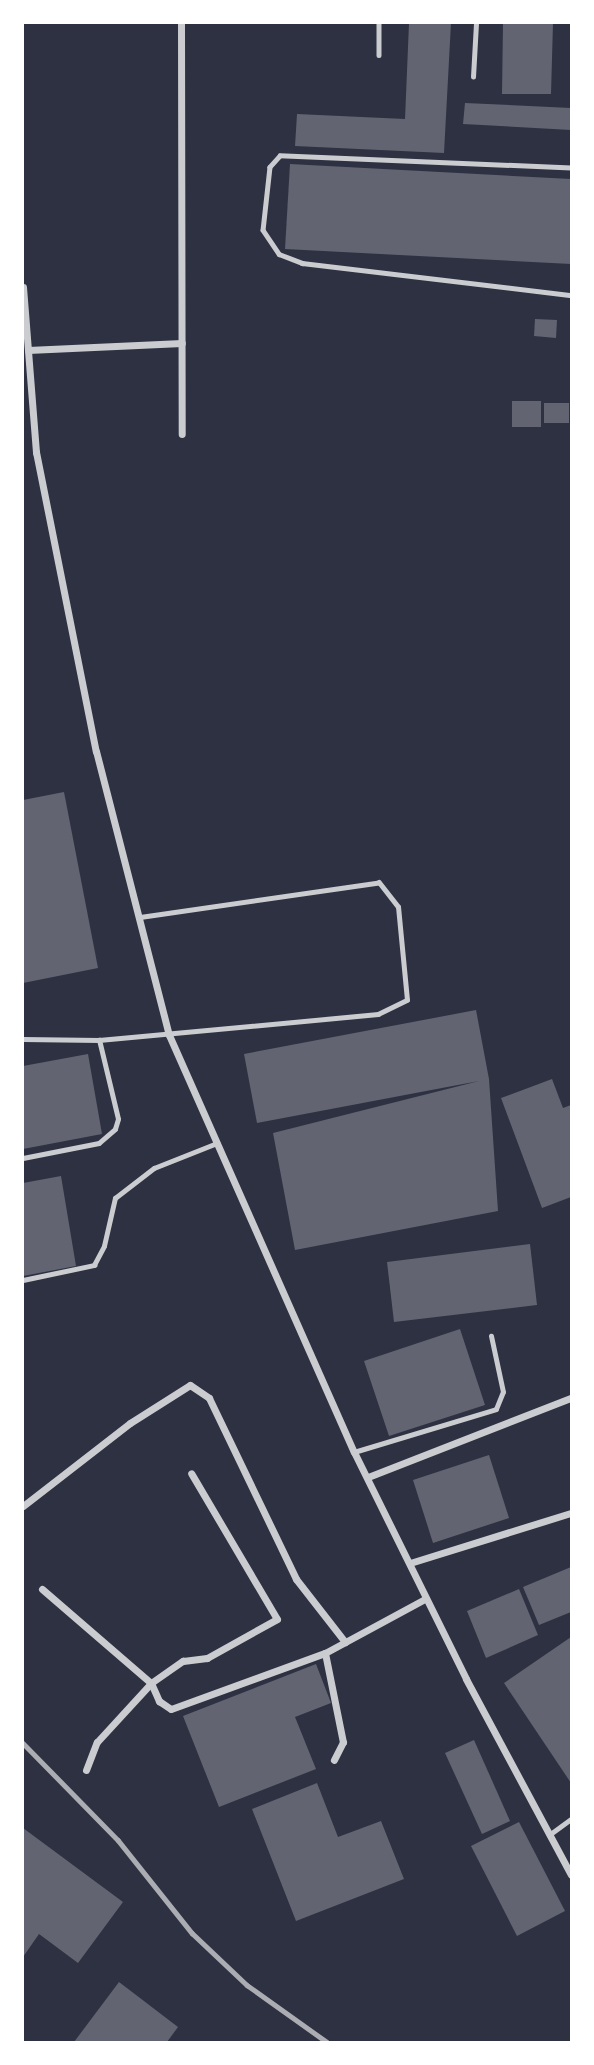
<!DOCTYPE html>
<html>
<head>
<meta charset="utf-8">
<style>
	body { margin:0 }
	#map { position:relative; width:594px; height:2065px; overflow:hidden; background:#2d3142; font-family:Ubuntu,sans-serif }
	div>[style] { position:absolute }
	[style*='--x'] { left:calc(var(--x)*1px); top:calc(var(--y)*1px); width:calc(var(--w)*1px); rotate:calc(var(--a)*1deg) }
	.building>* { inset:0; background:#626471 }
	.service>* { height:4.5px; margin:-2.25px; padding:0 2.25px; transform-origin:2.25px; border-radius:2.25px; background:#caccd0 }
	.minor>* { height:7px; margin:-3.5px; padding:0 3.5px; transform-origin:3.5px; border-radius:3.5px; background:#caccd0 }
	.rail>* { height:4.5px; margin:-2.25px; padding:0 2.25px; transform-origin:2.25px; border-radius:2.25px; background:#abadb3 }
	span { translate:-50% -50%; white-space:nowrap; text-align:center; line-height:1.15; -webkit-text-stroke:5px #fff; paint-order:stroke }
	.frame { position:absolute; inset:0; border:24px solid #fff; pointer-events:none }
</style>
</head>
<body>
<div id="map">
	<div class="building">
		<div style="clip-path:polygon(409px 23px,451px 23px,444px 153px,295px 146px,297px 114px,405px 119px)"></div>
		<div style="clip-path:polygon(503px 23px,553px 23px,551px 94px,502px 94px)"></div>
		<div style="clip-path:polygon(465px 103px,571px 108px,571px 130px,463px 124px)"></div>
		<div style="clip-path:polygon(290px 164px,571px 179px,571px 264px,285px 249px)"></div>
		<div style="clip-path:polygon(535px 319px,557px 320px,556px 338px,534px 336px)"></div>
		<div style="clip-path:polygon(512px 401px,541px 401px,541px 427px,512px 427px)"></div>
		<div style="clip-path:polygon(544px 403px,569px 403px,569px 423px,544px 423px)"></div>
		<div style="clip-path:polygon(64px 792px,98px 968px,23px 983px,23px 800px)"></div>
		<div style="clip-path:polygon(476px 1010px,489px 1079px,498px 1211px,295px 1250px,273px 1133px,479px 1081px,257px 1123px,244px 1054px)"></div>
		<div style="clip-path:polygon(88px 1054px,102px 1134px,23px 1149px,23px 1066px)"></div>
		<div style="clip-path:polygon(552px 1079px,563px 1108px,571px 1105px,571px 1197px,542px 1208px,501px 1098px)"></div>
		<div style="clip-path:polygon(61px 1176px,76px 1266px,23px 1276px,23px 1183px)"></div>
		<div style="clip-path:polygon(530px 1244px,537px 1305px,394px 1322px,387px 1262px)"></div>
		<div style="clip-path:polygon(460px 1329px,485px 1405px,389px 1436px,364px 1361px)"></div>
		<div style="clip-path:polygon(489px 1455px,509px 1518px,433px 1543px,413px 1480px)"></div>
		<div style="clip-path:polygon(571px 1567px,571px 1612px,539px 1625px,523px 1587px)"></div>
		<div style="clip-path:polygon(519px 1589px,538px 1635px,486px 1658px,467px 1611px)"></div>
		<div style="clip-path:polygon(571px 1637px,571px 1783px,504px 1683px)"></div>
		<div style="clip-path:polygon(316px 1664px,331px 1703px,295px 1717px,316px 1769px,219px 1807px,183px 1716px)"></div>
		<div style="clip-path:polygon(474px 1740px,510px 1821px,482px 1834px,445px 1753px)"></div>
		<div style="clip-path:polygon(317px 1783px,338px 1837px,381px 1821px,404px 1879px,296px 1921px,252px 1809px)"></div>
		<div style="clip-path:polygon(519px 1822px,565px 1911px,517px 1936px,471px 1846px)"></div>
		<div style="clip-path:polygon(23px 1828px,123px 1902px,78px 1963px,39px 1934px,23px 1957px)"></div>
		<div style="clip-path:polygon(119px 1982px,178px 2027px,167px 2042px,74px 2042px)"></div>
	</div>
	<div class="service">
		<div style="--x:379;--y:23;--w:32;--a:90"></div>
		<div style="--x:473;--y:77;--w:54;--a:-86.8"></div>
		<div style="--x:571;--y:168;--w:291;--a:-177.6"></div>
		<div style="--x:280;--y:156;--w:15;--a:132"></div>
		<div style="--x:270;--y:167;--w:63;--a:96.3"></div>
		<div style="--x:263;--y:230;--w:29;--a:56"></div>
		<div style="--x:279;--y:254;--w:25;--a:21"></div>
		<div style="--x:302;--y:263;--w:271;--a:6.8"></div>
		<div style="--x:23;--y:1039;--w:76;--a:0.8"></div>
		<div style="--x:99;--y:1040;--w:280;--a:-5.3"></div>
		<div style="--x:378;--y:1014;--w:32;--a:-26"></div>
		<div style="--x:407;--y:1000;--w:93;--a:-95.5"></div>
		<div style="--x:398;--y:907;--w:31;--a:-128"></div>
		<div style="--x:379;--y:883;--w:239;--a:171.8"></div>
		<div style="--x:23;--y:1158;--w:77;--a:-11.2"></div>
		<div style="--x:99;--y:1143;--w:21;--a:-41"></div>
		<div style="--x:115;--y:1129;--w:10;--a:-73"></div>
		<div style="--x:118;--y:1119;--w:81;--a:-103.5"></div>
		<div style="--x:23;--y:1280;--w:73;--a:-11.9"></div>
		<div style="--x:94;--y:1265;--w:21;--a:-62"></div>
		<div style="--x:104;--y:1246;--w:49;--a:-77.1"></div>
		<div style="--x:115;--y:1198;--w:49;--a:-37.6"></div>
		<div style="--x:154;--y:1168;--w:68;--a:-21.6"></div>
		<div style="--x:354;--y:1452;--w:148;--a:-16.8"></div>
		<div style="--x:496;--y:1409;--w:18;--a:-68"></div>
		<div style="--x:503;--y:1392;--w:57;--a:-102.1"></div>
		<div style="--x:549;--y:1835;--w:27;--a:-36"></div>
	</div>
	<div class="minor">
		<div style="--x:181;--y:23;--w:411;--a:89.9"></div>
		<div style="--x:23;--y:287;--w:166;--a:85.5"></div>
		<div style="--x:36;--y:452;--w:305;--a:78.7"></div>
		<div style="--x:96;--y:751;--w:293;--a:75.6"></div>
		<div style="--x:169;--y:1035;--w:456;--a:66.1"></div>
		<div style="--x:354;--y:1452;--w:253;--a:63.7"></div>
		<div style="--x:466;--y:1679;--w:222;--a:61.8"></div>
		<div style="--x:28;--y:350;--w:154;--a:-2.6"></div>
		<div style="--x:368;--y:1477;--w:218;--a:-21.3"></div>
		<div style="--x:23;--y:1506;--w:135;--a:-37.8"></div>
		<div style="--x:130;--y:1423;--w:71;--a:-32.3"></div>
		<div style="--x:190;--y:1385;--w:23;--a:34"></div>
		<div style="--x:209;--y:1398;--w:201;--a:64.3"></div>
		<div style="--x:296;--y:1579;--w:80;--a:52.1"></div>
		<div style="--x:410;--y:1563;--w:169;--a:-17.3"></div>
		<div style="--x:42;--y:1589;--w:144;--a:40.8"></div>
		<div style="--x:151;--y:1683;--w:20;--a:66"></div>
		<div style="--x:159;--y:1701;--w:14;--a:34"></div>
		<div style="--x:171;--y:1709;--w:164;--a:-20"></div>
		<div style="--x:325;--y:1653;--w:114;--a:-28.4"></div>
		<div style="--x:325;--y:1653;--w:91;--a:78.6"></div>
		<div style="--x:343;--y:1742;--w:20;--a:117"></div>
		<div style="--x:86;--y:1770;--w:30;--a:-69"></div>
		<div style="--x:97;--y:1742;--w:80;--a:-47.5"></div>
		<div style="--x:151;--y:1683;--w:39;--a:-35"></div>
		<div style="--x:183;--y:1661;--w:24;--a:-7"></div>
		<div style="--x:207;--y:1658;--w:80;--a:-29.1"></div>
		<div style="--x:277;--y:1619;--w:169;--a:-120.5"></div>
	</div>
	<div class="rail">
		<div style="--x:23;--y:1743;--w:136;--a:45.6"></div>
		<div style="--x:118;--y:1840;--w:119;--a:51.5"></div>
		<div style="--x:192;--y:1933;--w:76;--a:43.4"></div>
		<div style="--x:247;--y:1985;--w:98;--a:35.5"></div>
	</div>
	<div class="frame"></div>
</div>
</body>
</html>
